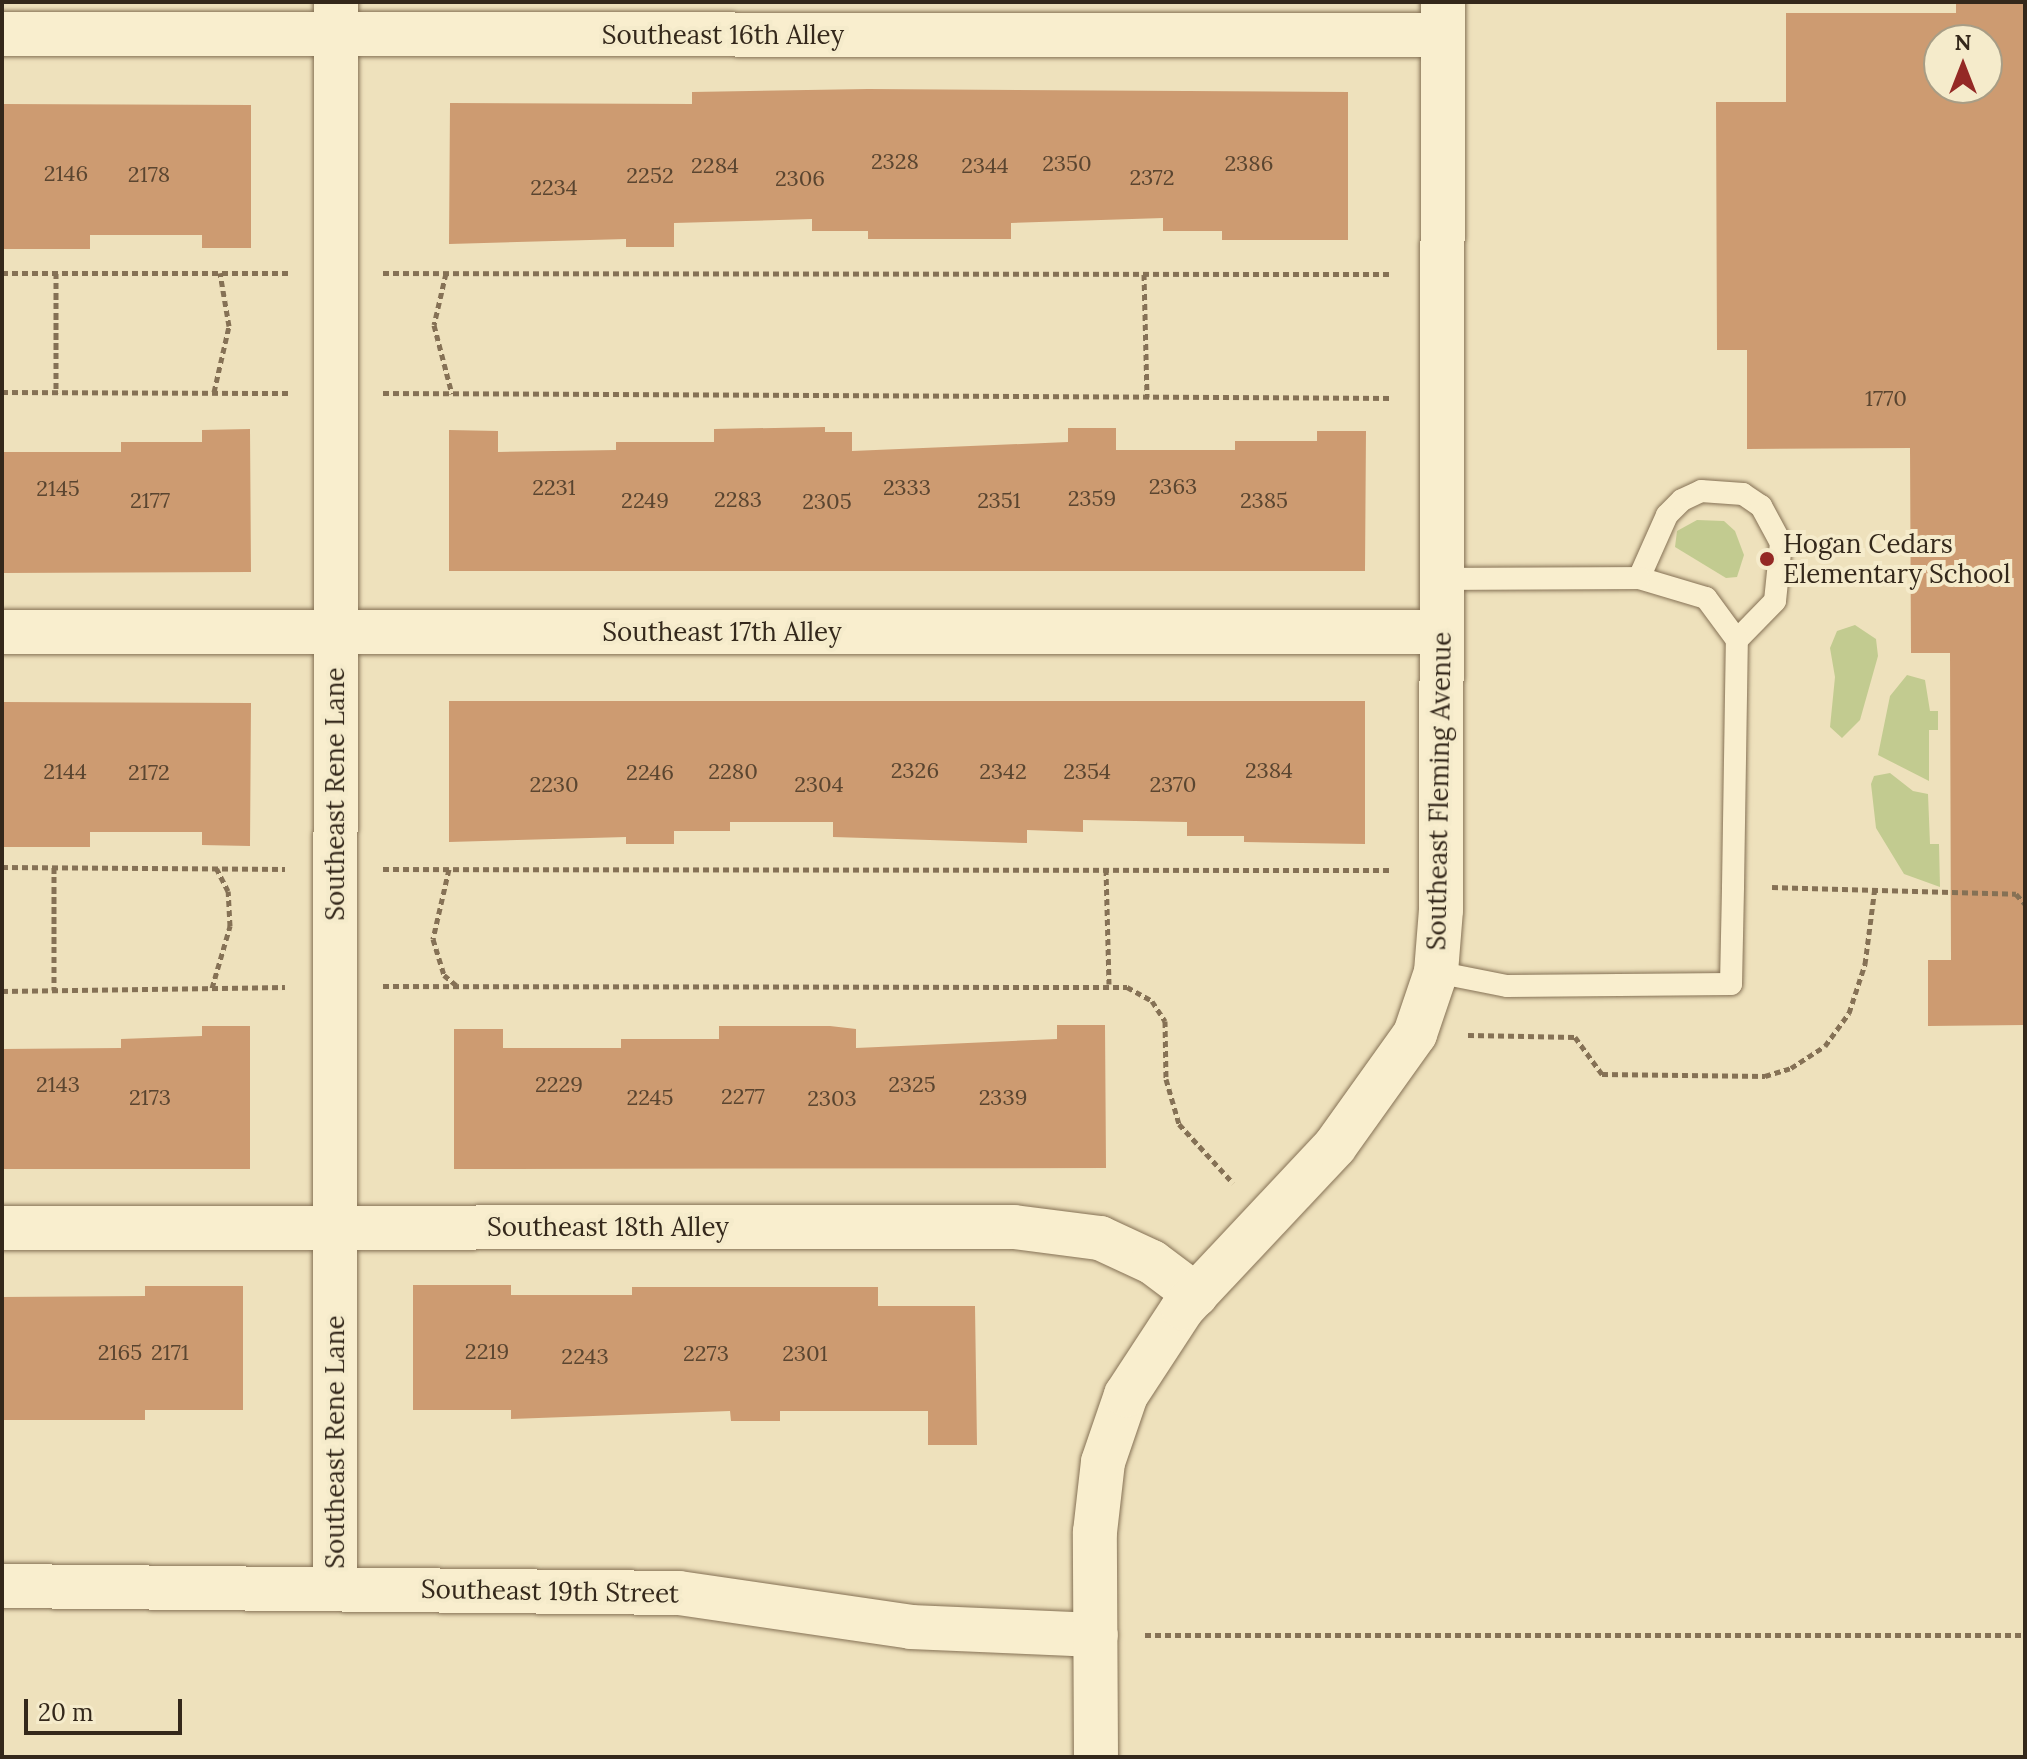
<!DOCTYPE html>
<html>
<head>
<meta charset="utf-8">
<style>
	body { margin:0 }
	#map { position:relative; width:2027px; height:1759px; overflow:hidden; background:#eee1bc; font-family:Lora,serif }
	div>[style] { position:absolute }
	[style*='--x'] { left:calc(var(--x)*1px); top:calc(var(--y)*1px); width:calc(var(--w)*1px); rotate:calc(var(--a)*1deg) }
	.green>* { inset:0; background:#c2cb90 }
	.building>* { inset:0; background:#cd9b71 }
	.path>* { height:5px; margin-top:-2.5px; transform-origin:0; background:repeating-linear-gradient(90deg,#857155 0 6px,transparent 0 10px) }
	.roads { filter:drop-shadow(0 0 2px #857155) drop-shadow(0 0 2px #857155) }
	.lane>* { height:22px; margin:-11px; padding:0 11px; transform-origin:11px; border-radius:11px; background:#f9eece }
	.street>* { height:44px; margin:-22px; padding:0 22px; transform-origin:22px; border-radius:22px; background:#f9eece }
	.secondary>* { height:44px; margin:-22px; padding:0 22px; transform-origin:22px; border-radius:22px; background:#f9eece }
	.dots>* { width:22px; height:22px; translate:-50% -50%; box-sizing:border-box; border:4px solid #f5ebcb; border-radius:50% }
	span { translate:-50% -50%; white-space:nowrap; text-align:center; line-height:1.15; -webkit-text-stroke:8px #f5ebcb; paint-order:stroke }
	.number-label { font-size:22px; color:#5a4530 }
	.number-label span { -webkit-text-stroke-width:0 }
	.street-label { font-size:26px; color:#34281b }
	.poi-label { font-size:26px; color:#34281b }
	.left { translate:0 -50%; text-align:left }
	.frame { position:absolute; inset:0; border:4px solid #34281b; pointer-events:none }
	.north { position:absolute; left:1923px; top:24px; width:80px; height:80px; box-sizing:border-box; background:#f5ebcb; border:2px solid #a89d85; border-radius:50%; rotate:0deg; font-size:22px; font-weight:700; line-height:32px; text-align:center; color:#34281b }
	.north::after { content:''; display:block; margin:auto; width:28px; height:36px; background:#942925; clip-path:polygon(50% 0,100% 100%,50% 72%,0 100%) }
	.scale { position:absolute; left:24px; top:1699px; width:158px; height:36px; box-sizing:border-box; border:4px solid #34281b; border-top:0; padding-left:10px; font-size:24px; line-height:28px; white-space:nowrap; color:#34281b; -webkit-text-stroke:6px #f5ebcb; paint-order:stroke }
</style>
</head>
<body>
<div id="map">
	<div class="green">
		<div style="clip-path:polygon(1697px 520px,1724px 521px,1735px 531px,1744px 555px,1737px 577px,1726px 578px,1675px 547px,1677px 531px)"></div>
		<div style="clip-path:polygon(1855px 625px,1876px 639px,1878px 656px,1860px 720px,1842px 738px,1830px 727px,1835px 677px,1830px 648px,1837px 631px)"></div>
		<div style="clip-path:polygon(1907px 675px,1925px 680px,1930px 711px,1938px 711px,1938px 730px,1929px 730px,1929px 781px,1878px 755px,1890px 696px)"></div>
		<div style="clip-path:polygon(1890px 773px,1913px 791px,1928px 794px,1930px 844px,1939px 844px,1940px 887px,1904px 874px,1876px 828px,1871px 784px,1874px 776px)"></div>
	</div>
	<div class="building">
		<div style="clip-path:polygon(evenodd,1956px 2px,2025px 2px,2025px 1025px,1928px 1026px,1928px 960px,1951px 960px,1950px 653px,1911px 653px,1910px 448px,1747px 449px,1747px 350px,1717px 350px,1716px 102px,1786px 102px,1786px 13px,1956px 13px,1956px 2px,1939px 40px,1987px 40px,1987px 88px,1939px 88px,1939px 40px)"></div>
		<div style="clip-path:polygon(868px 89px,1348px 92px,1348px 240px,1222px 240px,1222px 231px,1163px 231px,1163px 218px,1011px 223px,1011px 239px,868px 239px,868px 231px,812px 231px,812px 219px,674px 223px,674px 247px,626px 247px,626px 239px,449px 244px,450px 103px,692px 104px,692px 92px)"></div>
		<div style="clip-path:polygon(2px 104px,251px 105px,251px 248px,202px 248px,202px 235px,90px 235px,90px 249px,2px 249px)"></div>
		<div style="clip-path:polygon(825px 427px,825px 432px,852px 432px,852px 451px,1068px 442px,1068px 428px,1116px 428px,1116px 450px,1235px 450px,1235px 441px,1317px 441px,1317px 431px,1366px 431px,1365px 571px,449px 571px,449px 430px,498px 431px,498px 452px,616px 450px,616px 442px,714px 442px,714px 429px)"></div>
		<div style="clip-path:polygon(250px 429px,251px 572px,2px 573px,2px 452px,121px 452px,121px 442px,202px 442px,202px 430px)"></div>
		<div style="clip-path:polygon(449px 701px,1365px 701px,1365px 844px,1244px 842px,1244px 836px,1187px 836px,1187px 822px,1083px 820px,1083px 832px,1027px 830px,1027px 843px,833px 837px,833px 822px,730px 822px,730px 831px,674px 831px,674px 844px,626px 844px,626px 837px,449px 842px)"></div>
		<div style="clip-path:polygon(2px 702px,251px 703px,250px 846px,202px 845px,202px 832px,90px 832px,90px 847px,2px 847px)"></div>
		<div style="clip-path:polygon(1057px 1025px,1105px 1025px,1106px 1168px,454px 1169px,454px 1029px,503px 1029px,503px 1048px,621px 1048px,621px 1039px,719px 1039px,719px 1026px,830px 1026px,856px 1029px,856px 1048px,1057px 1039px)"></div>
		<div style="clip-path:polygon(202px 1026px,250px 1026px,250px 1169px,2px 1169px,2px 1049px,121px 1048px,121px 1039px,202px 1036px)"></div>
		<div style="clip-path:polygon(413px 1285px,511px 1285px,511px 1295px,632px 1295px,632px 1287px,878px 1287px,878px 1306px,975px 1306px,977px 1445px,928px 1445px,928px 1411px,780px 1411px,780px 1421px,731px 1421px,730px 1411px,511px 1419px,511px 1410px,413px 1410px)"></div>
		<div style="clip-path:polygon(145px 1286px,243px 1286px,243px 1410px,145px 1410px,145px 1420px,2px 1420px,2px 1297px,145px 1296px)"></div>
	</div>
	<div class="path">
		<div style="--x:2;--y:273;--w:287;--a:0"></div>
		<div style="--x:56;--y:273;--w:120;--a:90"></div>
		<div style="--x:383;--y:273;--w:1010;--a:0.06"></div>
		<div style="--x:446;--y:273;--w:53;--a:103"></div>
		<div style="--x:434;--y:325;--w:71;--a:75.4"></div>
		<div style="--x:1144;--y:274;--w:123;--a:88.6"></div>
		<div style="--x:2;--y:392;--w:287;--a:0.2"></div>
		<div style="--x:214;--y:392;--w:68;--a:-77.2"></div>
		<div style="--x:229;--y:326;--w:54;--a:-99.6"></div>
		<div style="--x:383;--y:393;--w:1010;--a:0.28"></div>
		<div style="--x:2;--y:867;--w:283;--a:0.4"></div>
		<div style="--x:54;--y:867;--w:123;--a:90"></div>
		<div style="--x:383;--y:869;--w:1010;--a:0.06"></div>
		<div style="--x:449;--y:869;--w:72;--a:102.9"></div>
		<div style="--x:433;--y:939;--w:38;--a:73"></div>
		<div style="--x:444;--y:975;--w:17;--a:40"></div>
		<div style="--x:1106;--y:869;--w:115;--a:88.5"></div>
		<div style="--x:1772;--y:887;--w:244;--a:1.6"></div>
		<div style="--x:2016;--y:894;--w:13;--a:48"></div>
		<div style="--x:383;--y:986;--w:744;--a:0.08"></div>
		<div style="--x:1127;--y:987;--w:29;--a:29"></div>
		<div style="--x:1152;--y:1001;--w:24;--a:57"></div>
		<div style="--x:1165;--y:1021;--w:58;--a:89"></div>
		<div style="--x:1166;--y:1079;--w:47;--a:73.9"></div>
		<div style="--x:1179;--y:1124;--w:80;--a:47.5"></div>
		<div style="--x:212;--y:988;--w:65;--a:-73.8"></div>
		<div style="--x:230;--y:926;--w:35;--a:-93"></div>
		<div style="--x:228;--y:891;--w:25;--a:-117"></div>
		<div style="--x:2;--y:991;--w:283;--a:-0.8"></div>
		<div style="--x:1468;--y:1035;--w:107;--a:1.1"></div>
		<div style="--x:1575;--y:1037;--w:46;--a:53.9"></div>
		<div style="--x:1602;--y:1074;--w:163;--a:0.7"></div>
		<div style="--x:1765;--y:1076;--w:27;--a:-17"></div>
		<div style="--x:1791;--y:1068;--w:40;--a:-32.9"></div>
		<div style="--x:1825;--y:1046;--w:41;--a:-54"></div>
		<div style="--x:1849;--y:1013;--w:52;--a:-71.9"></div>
		<div style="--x:1865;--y:964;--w:78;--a:-82.6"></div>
		<div style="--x:1145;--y:1635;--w:880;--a:0"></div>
	</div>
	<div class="roads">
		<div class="lane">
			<div style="--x:1639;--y:578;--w:69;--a:-66"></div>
			<div style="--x:1667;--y:515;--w:21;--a:-45"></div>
			<div style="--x:1682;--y:500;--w:21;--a:-25"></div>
			<div style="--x:1701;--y:491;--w:42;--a:4.1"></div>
			<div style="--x:1743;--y:494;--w:22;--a:34"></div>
			<div style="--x:1761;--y:506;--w:42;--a:61.6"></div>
			<div style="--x:1781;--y:543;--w:58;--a:95.9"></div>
			<div style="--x:1775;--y:601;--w:54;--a:134.3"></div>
			<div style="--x:1436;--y:972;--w:72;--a:11.2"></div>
			<div style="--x:1507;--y:986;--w:224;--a:-0.5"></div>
			<div style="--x:1731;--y:984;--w:97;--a:-88.8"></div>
			<div style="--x:1733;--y:887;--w:247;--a:-89.1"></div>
			<div style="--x:1737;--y:640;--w:52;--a:-126.4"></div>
			<div style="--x:1706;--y:598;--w:70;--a:-163.4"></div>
			<div style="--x:1639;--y:578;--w:197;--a:179.7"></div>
		</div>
		<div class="street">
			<div style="--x:2;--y:34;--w:1441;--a:0.04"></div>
			<div style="--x:2;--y:632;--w:1440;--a:0"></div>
			<div style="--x:2;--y:1228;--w:1012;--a:-0.06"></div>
			<div style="--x:1014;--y:1227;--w:87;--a:7.3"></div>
			<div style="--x:1100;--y:1238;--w:57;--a:24.8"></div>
			<div style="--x:1152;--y:1262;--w:55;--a:36.9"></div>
			<div style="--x:335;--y:1586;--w:1584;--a:-89.96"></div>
		</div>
		<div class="secondary">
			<div style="--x:2;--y:1586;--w:677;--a:0.59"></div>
			<div style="--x:679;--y:1593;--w:234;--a:8.3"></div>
			<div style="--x:911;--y:1627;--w:185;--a:2.5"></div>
			<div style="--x:1096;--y:1757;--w:225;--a:-90.3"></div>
			<div style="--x:1095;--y:1532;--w:70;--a:-83.5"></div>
			<div style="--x:1103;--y:1462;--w:71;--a:-71.1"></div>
			<div style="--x:1126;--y:1395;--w:104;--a:-56.8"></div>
			<div style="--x:1183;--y:1308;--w:222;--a:-46.8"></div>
			<div style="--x:1335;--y:1146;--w:138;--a:-54.5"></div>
			<div style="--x:1415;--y:1034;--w:65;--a:-71.3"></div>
			<div style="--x:1436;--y:972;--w:62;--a:-85.4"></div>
			<div style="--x:1441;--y:910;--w:908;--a:-89.87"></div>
		</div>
	</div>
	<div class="dots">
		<div style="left:1767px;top:559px;background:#942925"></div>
	</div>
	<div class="number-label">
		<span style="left:895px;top:162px">2328</span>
		<span style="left:1067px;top:164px">2350</span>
		<span style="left:1249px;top:164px">2386</span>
		<span style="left:715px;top:166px">2284</span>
		<span style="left:985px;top:166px">2344</span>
		<span style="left:66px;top:174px">2146</span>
		<span style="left:149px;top:175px">2178</span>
		<span style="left:650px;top:176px">2252</span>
		<span style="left:1152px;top:178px">2372</span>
		<span style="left:800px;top:179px">2306</span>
		<span style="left:554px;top:188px">2234</span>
		<span style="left:1886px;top:399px">1770</span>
		<span style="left:1173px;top:487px">2363</span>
		<span style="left:554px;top:488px">2231</span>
		<span style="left:907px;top:488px">2333</span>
		<span style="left:58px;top:489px">2145</span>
		<span style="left:1092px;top:499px">2359</span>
		<span style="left:738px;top:500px">2283</span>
		<span style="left:150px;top:501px">2177</span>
		<span style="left:645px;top:501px">2249</span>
		<span style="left:999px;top:501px">2351</span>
		<span style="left:1264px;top:501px">2385</span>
		<span style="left:827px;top:502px">2305</span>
		<span style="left:915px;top:771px">2326</span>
		<span style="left:1269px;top:771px">2384</span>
		<span style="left:65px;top:772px">2144</span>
		<span style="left:733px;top:772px">2280</span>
		<span style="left:1003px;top:772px">2342</span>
		<span style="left:1087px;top:772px">2354</span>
		<span style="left:149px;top:773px">2172</span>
		<span style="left:650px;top:773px">2246</span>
		<span style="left:554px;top:785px">2230</span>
		<span style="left:819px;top:785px">2304</span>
		<span style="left:1173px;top:785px">2370</span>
		<span style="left:58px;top:1085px">2143</span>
		<span style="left:559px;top:1085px">2229</span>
		<span style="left:912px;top:1085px">2325</span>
		<span style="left:743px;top:1097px">2277</span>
		<span style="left:150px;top:1098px">2173</span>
		<span style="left:650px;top:1098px">2245</span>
		<span style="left:1003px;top:1098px">2339</span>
		<span style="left:832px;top:1099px">2303</span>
		<span style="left:487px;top:1352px">2219</span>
		<span style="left:120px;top:1353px">2165</span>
		<span style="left:170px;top:1353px">2171</span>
		<span style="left:706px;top:1354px">2273</span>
		<span style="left:805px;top:1354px">2301</span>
		<span style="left:585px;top:1357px">2243</span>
	</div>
	<div class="street-label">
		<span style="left:723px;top:35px">Southeast 16th Alley</span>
		<span style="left:722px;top:632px">Southeast 17th Alley</span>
		<span style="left:1439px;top:791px;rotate:-89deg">Southeast Fleming Avenue</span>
		<span style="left:335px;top:794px;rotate:-90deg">Southeast Rene Lane</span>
		<span style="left:608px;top:1227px">Southeast 18th Alley</span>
		<span style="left:335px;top:1442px;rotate:-90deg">Southeast Rene Lane</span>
		<span style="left:550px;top:1591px;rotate:1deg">Southeast 19th Street</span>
	</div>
	<div class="poi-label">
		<span class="left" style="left:1783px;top:559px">Hogan Cedars<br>Elementary School</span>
	</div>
	<div class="frame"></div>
	<div class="north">N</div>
	<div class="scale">20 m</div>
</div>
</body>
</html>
